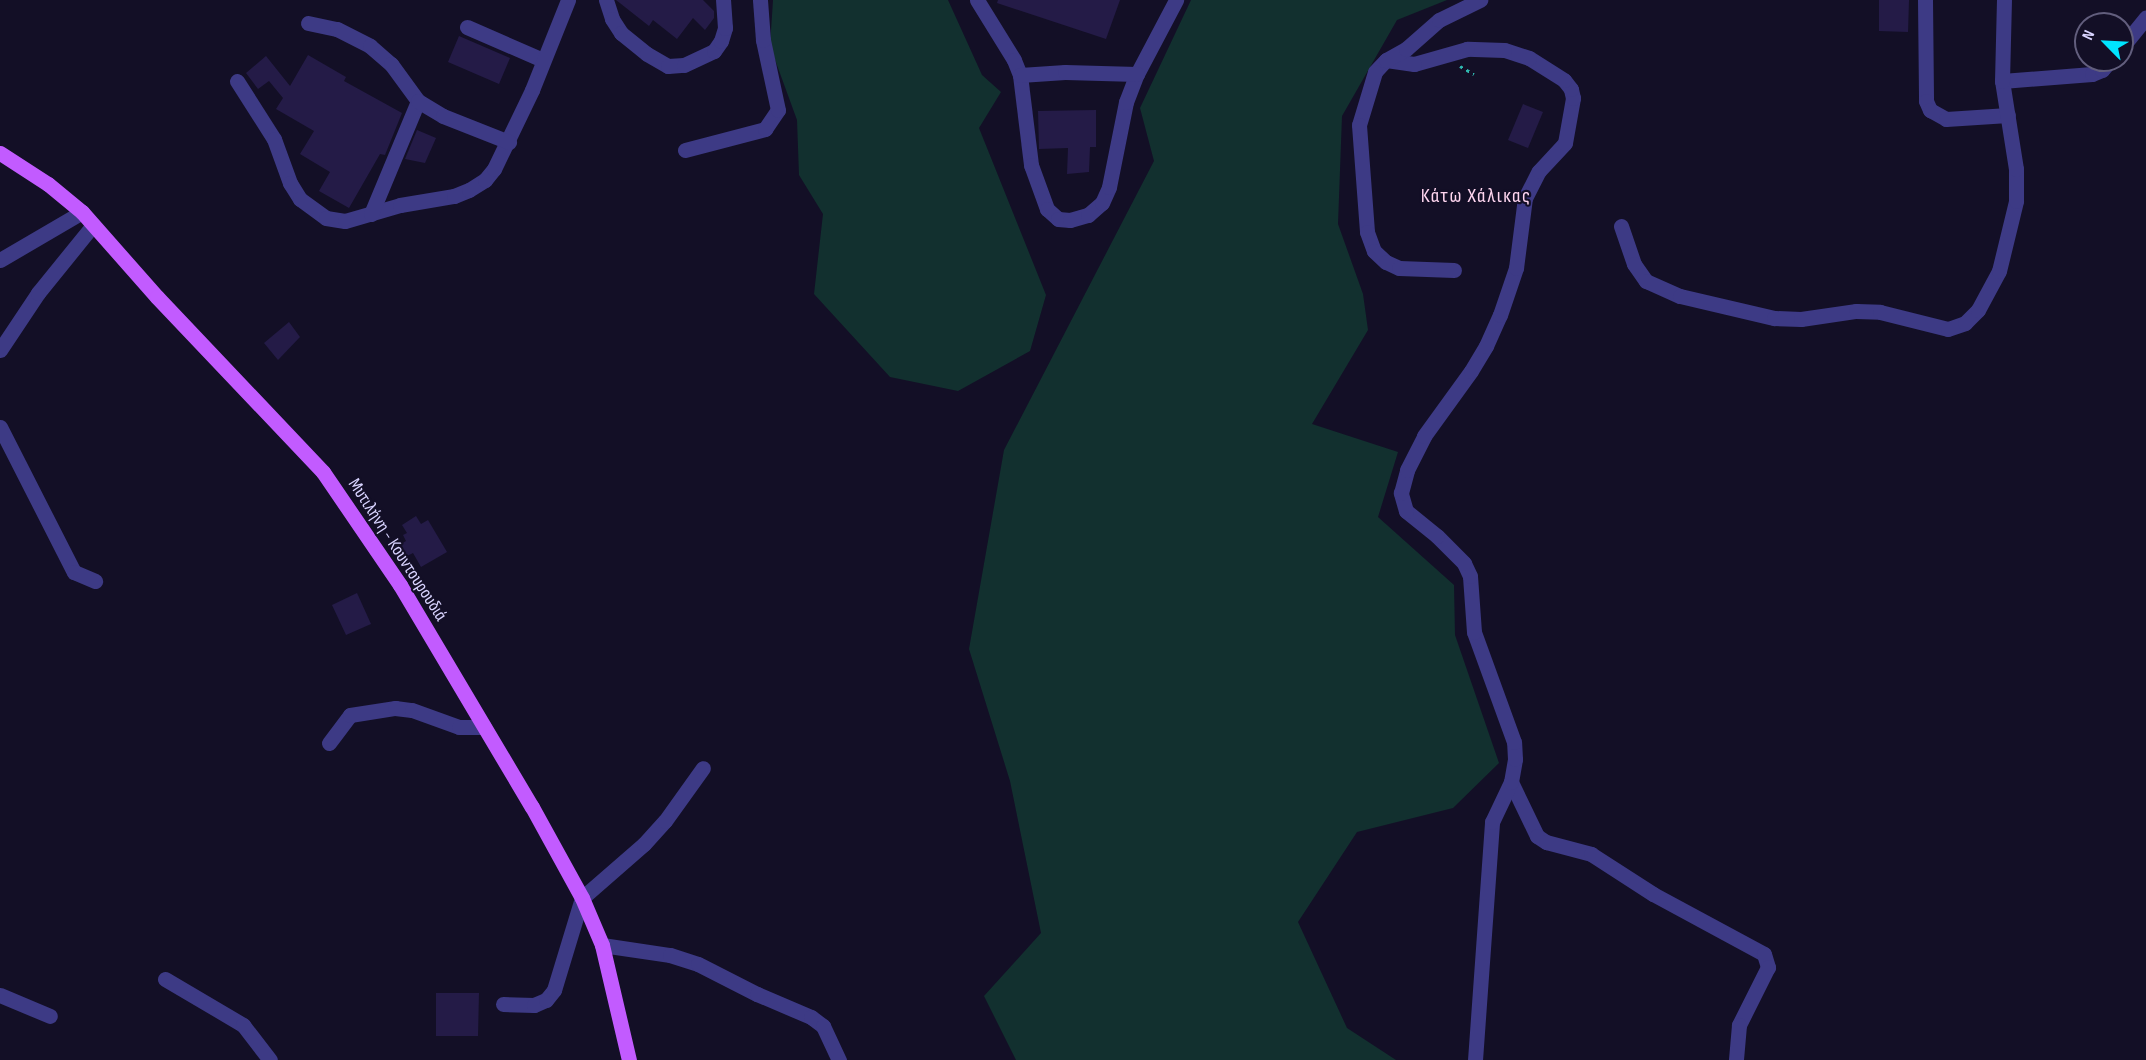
<!DOCTYPE html>
<html>
<head>
<meta charset="utf-8">
<style>
	body { margin:0 }
	#map { position:relative; width:2146px; height:1060px; overflow:hidden; background:#130f26; font-family:"Sofia Sans Condensed",sans-serif }
	div>[style] { position:absolute }
	[style*='--x'] { left:calc(var(--x)*1px); top:calc(var(--y)*1px); width:calc(var(--w)*1px); rotate:calc(var(--a)*1deg) }
	.green>* { inset:0; background:#12302f }
	.building>* { inset:0; background:#241b47 }
	.path>* { height:3px; margin-top:-1.5px; transform-origin:0; background:repeating-linear-gradient(90deg,#2fb8b0 0 3px,transparent 0 7.5px) }
	.minor>* { height:15px; margin:-7.5px; padding:0 7.5px; transform-origin:7.5px; border-radius:7.5px; background:#3d3a85 }
	.major>* { height:15px; margin:-7.5px; padding:0 7.5px; transform-origin:7.5px; border-radius:7.5px; background:#c25bff }
	span { translate:-50% -50%; white-space:nowrap; text-align:center; line-height:1.15; -webkit-text-stroke:4.5px #130f26; paint-order:stroke }
	.street-label { font-size:18px; color:#d9d4ff }
	.neighbourhood-label { font-size:20px; color:#ffd6f0; letter-spacing:1.5px }
	.north { position:absolute; left:2074px; top:12px; width:60px; height:60px; box-sizing:border-box; background:#130f26; border:2px solid #625e7d; border-radius:50%; rotate:294deg; font-size:16px; font-weight:700; line-height:24px; text-align:center; color:#d9d4ff }
	.north::after { content:''; display:block; margin:auto; width:21px; height:27px; background:#00e5ff; clip-path:polygon(50% 0,100% 100%,50% 72%,0 100%) }
</style>
</head>
<body>
<div id="map">
	<div class="green">
		<div style="clip-path:polygon(773px 0,948px 0,982px 75px,1001px 92px,979px 128px,1046px 295px,1030px 351px,958px 391px,890px 377px,814px 294px,823px 214px,799px 175px,797px 120px,770px 46px)"></div>
		<div style="clip-path:polygon(1191px 0,1447px 0,1397px 20px,1342px 116px,1338px 224px,1363px 294px,1368px 330px,1312px 424px,1398px 452px,1378px 517px,1454px 585px,1455px 635px,1499px 763px,1453px 808px,1357px 832px,1298px 922px,1347px 1028px,1396px 1060px,1016px 1060px,984px 996px,1041px 933px,1010px 781px,969px 649px,1004px 450px,1154px 161px,1140px 108px)"></div>
	</div>
	<div class="building">
		<div style="clip-path:polygon(616px 0,703px 0,714px 11px,714px 18px,705px 30px,693px 18px,677px 39px,653px 20px,649px 26px)"></div>
		<div style="clip-path:polygon(998px 0,1120px 0,1106px 39px,997px 3px)"></div>
		<div style="clip-path:polygon(1879px 0,1909px 0,1908px 32px,1879px 31px)"></div>
		<div style="clip-path:polygon(459px 36px,510px 58px,499px 84px,448px 62px)"></div>
		<div style="clip-path:polygon(308px 55px,346px 77px,344px 81px,402px 113px,385px 155px,380px 154px,349px 208px,319px 191px,330px 172px,300px 154px,314px 131px,276px 109px,283px 98px,269px 81px,258px 89px,246px 73px,266px 56px,290px 86px)"></div>
		<div style="clip-path:polygon(1523px 104px,1543px 112px,1528px 148px,1508px 140px)"></div>
		<div style="clip-path:polygon(1096px 110px,1096px 147px,1090px 147px,1089px 172px,1067px 174px,1068px 148px,1039px 149px,1038px 111px)"></div>
		<div style="clip-path:polygon(417px 130px,436px 138px,425px 163px,405px 159px)"></div>
		<div style="clip-path:polygon(289px 322px,300px 337px,278px 360px,264px 343px)"></div>
		<div style="clip-path:polygon(416px 516px,421px 524px,428px 520px,447px 552px,421px 567px,413px 553px,401px 559px,395px 548px,406px 541px,403px 535px,407px 533px,402px 525px)"></div>
		<div style="clip-path:polygon(357px 593px,371px 624px,346px 635px,332px 605px)"></div>
		<div style="clip-path:polygon(436px 993px,479px 993px,478px 1036px,436px 1036px)"></div>
	</div>
	<div class="path">
		<div style="--x:1460;--y:66;--w:16;--a:30"></div>
	</div>
	<div class="minor">
		<div style="--x:606;--y:0;--w:20;--a:72"></div>
		<div style="--x:612;--y:19;--w:17;--a:57"></div>
		<div style="--x:621;--y:33;--w:33;--a:39"></div>
		<div style="--x:647;--y:54;--w:24;--a:30"></div>
		<div style="--x:668;--y:66;--w:16;--a:-4"></div>
		<div style="--x:684;--y:65;--w:33;--a:-25"></div>
		<div style="--x:714;--y:51;--w:12;--a:-55"></div>
		<div style="--x:721;--y:41;--w:14;--a:-73"></div>
		<div style="--x:725;--y:28;--w:28;--a:-94"></div>
		<div style="--x:977;--y:0;--w:70;--a:58.3"></div>
		<div style="--x:1014;--y:60;--w:16;--a:68"></div>
		<div style="--x:1020;--y:75;--w:91;--a:83"></div>
		<div style="--x:1031;--y:165;--w:47;--a:70"></div>
		<div style="--x:1047;--y:209;--w:15;--a:42"></div>
		<div style="--x:1058;--y:219;--w:12;--a:5"></div>
		<div style="--x:1070;--y:220;--w:19;--a:-16"></div>
		<div style="--x:1088;--y:215;--w:18;--a:-41"></div>
		<div style="--x:1102;--y:203;--w:17;--a:-66"></div>
		<div style="--x:1109;--y:187;--w:87;--a:-78.7"></div>
		<div style="--x:1126;--y:102;--w:30;--a:-69"></div>
		<div style="--x:1137;--y:74;--w:84;--a:-62.2"></div>
		<div style="--x:1925;--y:0;--w:101;--a:89.4"></div>
		<div style="--x:1926;--y:101;--w:10;--a:66"></div>
		<div style="--x:1930;--y:110;--w:18;--a:29"></div>
		<div style="--x:1946;--y:119;--w:62;--a:-3.7"></div>
		<div style="--x:308;--y:23;--w:30;--a:12"></div>
		<div style="--x:337;--y:29;--w:37;--a:27"></div>
		<div style="--x:370;--y:46;--w:28;--a:41"></div>
		<div style="--x:391;--y:64;--w:46;--a:53.9"></div>
		<div style="--x:467;--y:27;--w:83;--a:23.5"></div>
		<div style="--x:2122;--y:47;--w:38;--a:-51"></div>
		<div style="--x:1386;--y:60;--w:16;--a:133"></div>
		<div style="--x:1375;--y:72;--w:55;--a:106.8"></div>
		<div style="--x:1359;--y:125;--w:107;--a:85.7"></div>
		<div style="--x:1367;--y:232;--w:20;--a:70"></div>
		<div style="--x:1374;--y:251;--w:16;--a:43"></div>
		<div style="--x:1386;--y:262;--w:14;--a:25"></div>
		<div style="--x:1399;--y:268;--w:55;--a:2.1"></div>
		<div style="--x:1020;--y:75;--w:45;--a:-3.8"></div>
		<div style="--x:1065;--y:72;--w:72;--a:1.6"></div>
		<div style="--x:237;--y:81;--w:69;--a:57.5"></div>
		<div style="--x:274;--y:139;--w:47;--a:70"></div>
		<div style="--x:290;--y:183;--w:19;--a:58"></div>
		<div style="--x:300;--y:199;--w:32;--a:36"></div>
		<div style="--x:326;--y:218;--w:19;--a:9"></div>
		<div style="--x:345;--y:221;--w:57;--a:-16.2"></div>
		<div style="--x:400;--y:205;--w:55;--a:-9.5"></div>
		<div style="--x:454;--y:196;--w:16;--a:-22"></div>
		<div style="--x:469;--y:190;--w:19;--a:-32"></div>
		<div style="--x:485;--y:180;--w:14;--a:-51"></div>
		<div style="--x:494;--y:169;--w:88;--a:-64.3"></div>
		<div style="--x:532;--y:90;--w:97;--a:-68.2"></div>
		<div style="--x:2002;--y:81;--w:90;--a:-4.4"></div>
		<div style="--x:2092;--y:74;--w:11;--a:-22"></div>
		<div style="--x:2102;--y:70;--w:13;--a:-48"></div>
		<div style="--x:685;--y:150;--w:83;--a:-14.7"></div>
		<div style="--x:765;--y:129;--w:23;--a:-56"></div>
		<div style="--x:778;--y:110;--w:72;--a:-102.1"></div>
		<div style="--x:763;--y:40;--w:40;--a:-94.3"></div>
		<div style="--x:371;--y:214;--w:122;--a:-67.4"></div>
		<div style="--x:418;--y:101;--w:29;--a:31"></div>
		<div style="--x:443;--y:116;--w:71;--a:21.5"></div>
		<div style="--x:1621;--y:226;--w:40;--a:71.1"></div>
		<div style="--x:1634;--y:264;--w:21;--a:55"></div>
		<div style="--x:1646;--y:281;--w:37;--a:24"></div>
		<div style="--x:1680;--y:296;--w:97;--a:13.2"></div>
		<div style="--x:1774;--y:318;--w:27;--a:2"></div>
		<div style="--x:1801;--y:319;--w:56;--a:-8.3"></div>
		<div style="--x:1856;--y:311;--w:24;--a:2"></div>
		<div style="--x:1880;--y:312;--w:70;--a:14"></div>
		<div style="--x:1948;--y:329;--w:18;--a:-19"></div>
		<div style="--x:1965;--y:323;--w:18;--a:-45"></div>
		<div style="--x:1978;--y:310;--w:44;--a:-61.7"></div>
		<div style="--x:1999;--y:271;--w:72;--a:-76.3"></div>
		<div style="--x:2016;--y:201;--w:32;--a:-90"></div>
		<div style="--x:2016;--y:169;--w:89;--a:-99"></div>
		<div style="--x:2002;--y:81;--w:81;--a:-88.6"></div>
		<div style="--x:0;--y:260;--w:95;--a:-30.3"></div>
		<div style="--x:0;--y:350;--w:69;--a:-56.3"></div>
		<div style="--x:38;--y:293;--w:87;--a:-51"></div>
		<div style="--x:0;--y:427;--w:163;--a:63"></div>
		<div style="--x:74;--y:572;--w:23;--a:23"></div>
		<div style="--x:329;--y:743;--w:35;--a:-53"></div>
		<div style="--x:350;--y:715;--w:46;--a:-8.8"></div>
		<div style="--x:395;--y:708;--w:17;--a:7"></div>
		<div style="--x:412;--y:710;--w:50;--a:19.9"></div>
		<div style="--x:459;--y:727;--w:25;--a:0"></div>
		<div style="--x:1511;--y:782;--w:60;--a:64.3"></div>
		<div style="--x:1537;--y:836;--w:11;--a:34"></div>
		<div style="--x:1546;--y:842;--w:47;--a:14.9"></div>
		<div style="--x:1591;--y:854;--w:74;--a:32.8"></div>
		<div style="--x:1653;--y:894;--w:126;--a:28.4"></div>
		<div style="--x:1764;--y:954;--w:14;--a:73"></div>
		<div style="--x:1768;--y:967;--w:65;--a:116.6"></div>
		<div style="--x:1739;--y:1025;--w:35;--a:95"></div>
		<div style="--x:602;--y:945;--w:69;--a:8.4"></div>
		<div style="--x:670;--y:955;--w:29;--a:18"></div>
		<div style="--x:698;--y:964;--w:66;--a:27"></div>
		<div style="--x:757;--y:994;--w:59;--a:23.1"></div>
		<div style="--x:811;--y:1017;--w:15;--a:37"></div>
		<div style="--x:823;--y:1026;--w:38;--a:65"></div>
		<div style="--x:165;--y:979;--w:91;--a:30.5"></div>
		<div style="--x:243;--y:1025;--w:44;--a:52.4"></div>
		<div style="--x:0;--y:995;--w:54;--a:22.8"></div>
		<div style="--x:503;--y:1004;--w:31;--a:2"></div>
		<div style="--x:534;--y:1005;--w:13;--a:-23"></div>
		<div style="--x:546;--y:1000;--w:13;--a:-51"></div>
		<div style="--x:554;--y:990;--w:96;--a:-73.1"></div>
		<div style="--x:582;--y:898;--w:82;--a:-41.1"></div>
		<div style="--x:644;--y:844;--w:31;--a:-48"></div>
		<div style="--x:665;--y:821;--w:65;--a:-54.4"></div>
		<div style="--x:1475;--y:1060;--w:239;--a:-85.9"></div>
		<div style="--x:1492;--y:822;--w:44;--a:-64.6"></div>
		<div style="--x:1511;--y:782;--w:23;--a:-80"></div>
		<div style="--x:1515;--y:759;--w:17;--a:-93"></div>
		<div style="--x:1514;--y:742;--w:117;--a:-110"></div>
		<div style="--x:1474;--y:632;--w:56;--a:-94.1"></div>
		<div style="--x:1470;--y:576;--w:14;--a:-115"></div>
		<div style="--x:1464;--y:563;--w:38;--a:-135"></div>
		<div style="--x:1437;--y:536;--w:40;--a:-141"></div>
		<div style="--x:1406;--y:511;--w:19;--a:-106"></div>
		<div style="--x:1401;--y:493;--w:24;--a:-75"></div>
		<div style="--x:1407;--y:470;--w:38;--a:-63"></div>
		<div style="--x:1424;--y:436;--w:80;--a:-54.1"></div>
		<div style="--x:1471;--y:371;--w:29;--a:-59"></div>
		<div style="--x:1486;--y:346;--w:34;--a:-66"></div>
		<div style="--x:1500;--y:315;--w:50;--a:-71.2"></div>
		<div style="--x:1516;--y:268;--w:71;--a:-82.7"></div>
		<div style="--x:1525;--y:198;--w:30;--a:-63"></div>
		<div style="--x:1539;--y:171;--w:38;--a:-47"></div>
		<div style="--x:1565;--y:143;--w:46;--a:-79.9"></div>
		<div style="--x:1573;--y:98;--w:9;--a:-103"></div>
		<div style="--x:1571;--y:89;--w:11;--a:-128"></div>
		<div style="--x:1564;--y:80;--w:41;--a:-147.8"></div>
		<div style="--x:1529;--y:58;--w:26;--a:-162"></div>
		<div style="--x:1504;--y:50;--w:37;--a:-178"></div>
		<div style="--x:1467;--y:49;--w:55;--a:164.2"></div>
		<div style="--x:1414;--y:64;--w:28;--a:-172"></div>
		<div style="--x:1386;--y:60;--w:23;--a:-29"></div>
		<div style="--x:1406;--y:49;--w:44;--a:-41.3"></div>
		<div style="--x:1439;--y:20;--w:46;--a:-26"></div>
	</div>
	<div class="major">
		<div style="--x:0;--y:153;--w:57;--a:32.9"></div>
		<div style="--x:48;--y:184;--w:44;--a:39.5"></div>
		<div style="--x:82;--y:212;--w:113;--a:48.6"></div>
		<div style="--x:157;--y:297;--w:241;--a:46.5"></div>
		<div style="--x:323;--y:472;--w:137;--a:55.7"></div>
		<div style="--x:400;--y:585;--w:258;--a:59.3"></div>
		<div style="--x:532;--y:807;--w:104;--a:61.2"></div>
		<div style="--x:582;--y:898;--w:51;--a:66.9"></div>
		<div style="--x:602;--y:945;--w:118;--a:76.8"></div>
	</div>
	<div class="street-label">
		<span style="left:397px;top:550px;rotate:57deg">Μυτιλήνη - Κουντουρουδιά</span>
	</div>
	<div class="neighbourhood-label">
		<span style="left:1476px;top:196px">Κάτω Χάλικας</span>
	</div>
	<div class="north">N</div>
</div>
</body>
</html>
